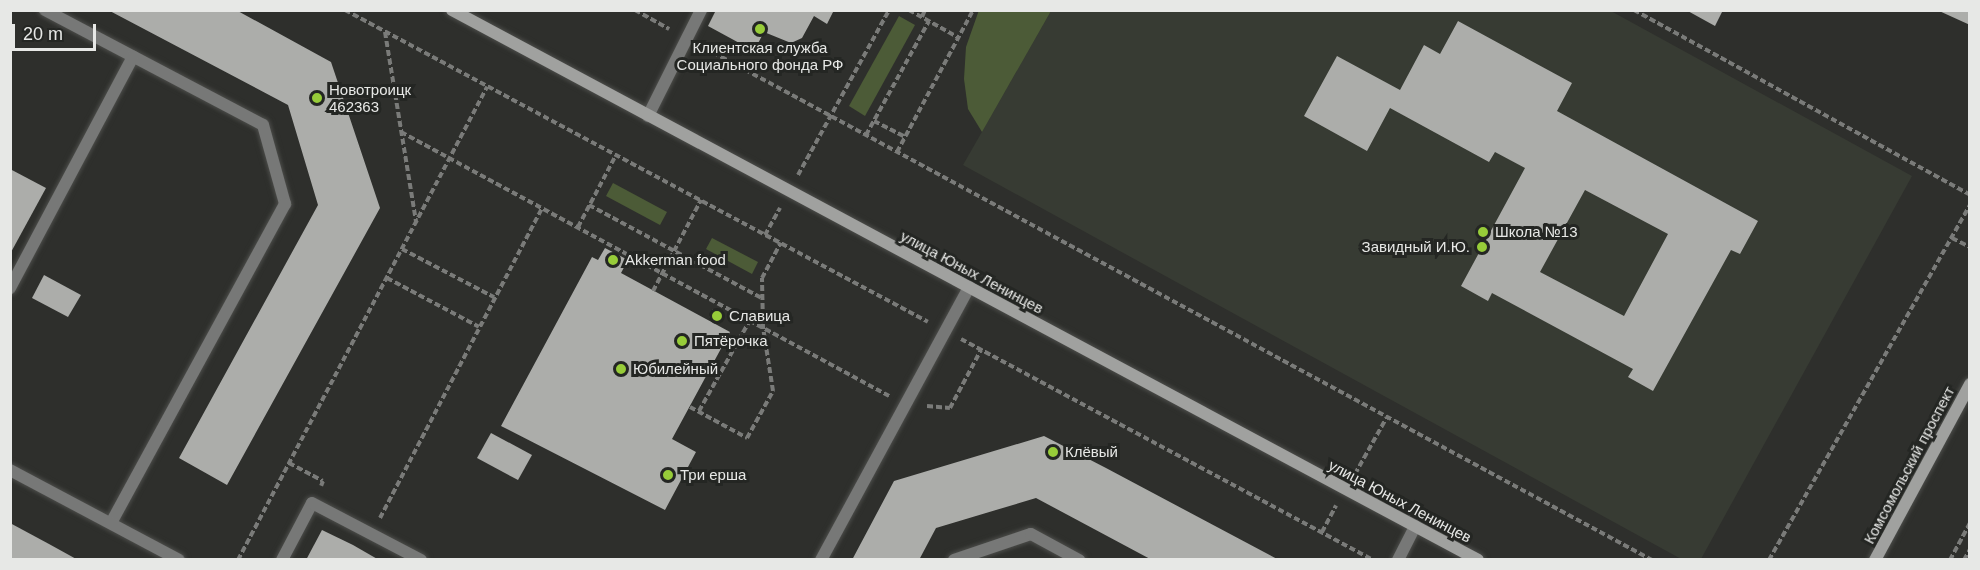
<!DOCTYPE html>
<html>
<head>
<meta charset="utf-8">
<style>
	body { margin:0 }
	#map { position:relative; width:1980px; height:570px; overflow:hidden; background:#2e2f2c; font-family:Helvetica,sans-serif }
	div>[style] { position:absolute }
	[style*='--x'] { left:calc(var(--x)*1px); top:calc(var(--y)*1px); width:calc(var(--w)*1px); rotate:calc(var(--a)*1deg) }
	.built>* { inset:0; background:#373b33 }
	.green>* { inset:0; background:#4c5b37 }
	.building>* { inset:0; background:#acadaa }
	.path>* { height:4px; margin-top:-2px; transform-origin:0; background:repeating-linear-gradient(90deg,#7a7b79 0 6px,transparent 0 9px) }
	.roads { filter:drop-shadow(0 0 2px #4c4d4a) drop-shadow(0 0 2px #4c4d4a) }
	.lane>* { height:12px; margin:-6px; padding:0 6px; transform-origin:6px; border-radius:6px; background:#777877 }
	.secondary>* { height:12px; margin:-6px; padding:0 6px; transform-origin:6px; border-radius:6px; background:#a0a19f }
	.dots>* { width:16px; height:16px; translate:-50% -50%; box-sizing:border-box; border:3px solid #242623; border-radius:50% }
	span { translate:-50% -50%; white-space:nowrap; text-align:center; line-height:1.15; -webkit-text-stroke:6px #242623; paint-order:stroke }
	.poi-label { font-size:15px; color:#e7e8e6 }
	.left { translate:0 -50%; text-align:left }
	.right { translate:-100% -50%; text-align:right }
	.street-label { font-size:15px; color:#e7e8e6 }
	.frame { position:absolute; inset:0; border:12px solid #e7e8e6; pointer-events:none }
	.scale { position:absolute; left:12px; top:24px; width:84px; height:27px; box-sizing:border-box; border:3px solid #e7e8e6; border-top:0; padding-left:8px; font-size:18px; line-height:21px; white-space:nowrap; color:#e7e8e6; -webkit-text-stroke:4px #242623; paint-order:stroke }
</style>
</head>
<body>
<div id="map">
	<div class="built">
		<div style="clip-path:polygon(1609px 10px,1912px 176px,1701px 559px,1683px 560px,963px 165px,1051px 11px)"></div>
	</div>
	<div class="green">
		<div style="clip-path:polygon(979px 10px,1051px 11px,982px 132px,968px 109px,964px 79px,966px 47px)"></div>
		<div style="clip-path:polygon(899px 16px,915px 25px,865px 116px,849px 106px)"></div>
		<div style="clip-path:polygon(613px 183px,667px 212px,660px 225px,606px 196px)"></div>
		<div style="clip-path:polygon(712px 238px,758px 262px,752px 274px,706px 249px)"></div>
	</div>
	<div class="building">
		<div style="clip-path:polygon(108px 10px,236px 10px,331px 62px,380px 208px,227px 485px,179px 458px,318px 205px,288px 105px)"></div>
		<div style="clip-path:polygon(716px 10px,834px 10px,827px 24px,814px 16px,802px 38px,791px 43px,764px 32px,754px 51px,708px 26px)"></div>
		<div style="clip-path:polygon(1686px 10px,1723px 10px,1715px 26px)"></div>
		<div style="clip-path:polygon(1937px 10px,1970px 10px,1970px 25px)"></div>
		<div style="clip-path:polygon(evenodd,1458px 21px,1572px 83px,1557px 111px,1758px 221px,1740px 254px,1731px 250px,1653px 391px,1628px 377px,1633px 369px,1492px 293px,1488px 301px,1461px 286px,1525px 168px,1495px 152px,1489px 162px,1390px 108px,1367px 151px,1304px 116px,1337px 56px,1400px 90px,1424px 45px,1440px 54px,1458px 21px,1585px 190px,1668px 234px,1624px 316px,1540px 272px,1585px 190px)"></div>
		<div style="clip-path:polygon(10px 169px,46px 188px,10px 254px)"></div>
		<div style="clip-path:polygon(605px 248px,628px 260px,621px 273px,730px 332px,672px 439px,696px 452px,665px 510px,501px 426px,592px 257px,598px 260px)"></div>
		<div style="clip-path:polygon(44px 275px,81px 295px,68px 317px,32px 298px)"></div>
		<div style="clip-path:polygon(713px 309px,724px 315px,720px 323px,709px 317px)"></div>
		<div style="clip-path:polygon(491px 433px,532px 455px,518px 480px,477px 458px)"></div>
		<div style="clip-path:polygon(1044px 436px,1106px 468px,1279px 560px,1152px 560px,1036px 498px,936px 528px,919px 560px,852px 560px,894px 481px)"></div>
		<div style="clip-path:polygon(10px 523px,49px 544px,78px 560px,10px 560px)"></div>
		<div style="clip-path:polygon(322px 530px,353px 545px,379px 560px,306px 560px)"></div>
	</div>
	<div class="path">
		<div style="--x:345;--y:10;--w:661;--a:28.15"></div>
		<div style="--x:635;--y:10;--w:39;--a:29"></div>
		<div style="--x:909;--y:10;--w:57;--a:29.2"></div>
		<div style="--x:1634;--y:10;--w:384;--a:28.8"></div>
		<div style="--x:922;--y:17;--w:8;--a:-67"></div>
		<div style="--x:385;--y:32;--w:193;--a:80.7"></div>
		<div style="--x:705;--y:48;--w:1077;--a:28.4"></div>
		<div style="--x:874;--y:121;--w:35;--a:27"></div>
		<div style="--x:401;--y:132;--w:555;--a:28.41"></div>
		<div style="--x:866;--y:135;--w:130;--a:-61.1"></div>
		<div style="--x:897;--y:152;--w:161;--a:-61.8"></div>
		<div style="--x:798;--y:175;--w:188;--a:-61.1"></div>
		<div style="--x:589;--y:205;--w:196;--a:28.3"></div>
		<div style="--x:578;--y:227;--w:81;--a:-62.2"></div>
		<div style="--x:765;--y:235;--w:31;--a:-61"></div>
		<div style="--x:1952;--y:238;--w:20;--a:27"></div>
		<div style="--x:402;--y:249;--w:104;--a:27.6"></div>
		<div style="--x:387;--y:278;--w:104;--a:28"></div>
		<div style="--x:653;--y:291;--w:103;--a:-62.2"></div>
		<div style="--x:961;--y:339;--w:468;--a:28.2"></div>
		<div style="--x:927;--y:406;--w:23;--a:5"></div>
		<div style="--x:950;--y:408;--w:66;--a:-61.9"></div>
		<div style="--x:690;--y:407;--w:65;--a:28.5"></div>
		<div style="--x:747;--y:438;--w:54;--a:-61"></div>
		<div style="--x:773;--y:391;--w:65;--a:-98.9"></div>
		<div style="--x:763;--y:327;--w:49;--a:-91.2"></div>
		<div style="--x:762;--y:278;--w:40;--a:-62"></div>
		<div style="--x:699;--y:411;--w:104;--a:-60.7"></div>
		<div style="--x:289;--y:463;--w:38;--a:28"></div>
		<div style="--x:323;--y:481;--w:5;--a:112"></div>
		<div style="--x:1355;--y:474;--w:65;--a:-60.7"></div>
		<div style="--x:380;--y:518;--w:350;--a:-62.4"></div>
		<div style="--x:1322;--y:532;--w:30;--a:-62"></div>
		<div style="--x:238;--y:560;--w:535;--a:-62.24"></div>
		<div style="--x:1769;--y:560;--w:408;--a:-60.5"></div>
		<div style="--x:1950;--y:560;--w:42;--a:-61.6"></div>
		<div style="--x:1964;--y:560;--w:13;--a:-61"></div>
	</div>
	<div class="roads">
		<div class="lane">
			<div style="--x:45;--y:10;--w:246;--a:27.8"></div>
			<div style="--x:263;--y:125;--w:82;--a:74.4"></div>
			<div style="--x:285;--y:204;--w:363;--a:118.6"></div>
			<div style="--x:648;--y:116;--w:119;--a:-63.4"></div>
			<div style="--x:10;--y:288;--w:262;--a:-62"></div>
			<div style="--x:10;--y:470;--w:191;--a:28"></div>
			<div style="--x:282;--y:560;--w:64;--a:-62.2"></div>
			<div style="--x:312;--y:503;--w:123;--a:27.6"></div>
			<div style="--x:821;--y:560;--w:311;--a:-61.5"></div>
			<div style="--x:954;--y:560;--w:81;--a:-18.7"></div>
			<div style="--x:1031;--y:534;--w:55;--a:28.4"></div>
			<div style="--x:1398;--y:560;--w:38;--a:-63"></div>
		</div>
		<div class="secondary">
			<div style="--x:452;--y:10;--w:1164;--a:28.19"></div>
			<div style="--x:1875;--y:560;--w:200;--a:-61.6"></div>
		</div>
	</div>
	<div class="dots">
		<div style="left:760px;top:29px;background:#97cc39"></div>
		<div style="left:317px;top:98px;background:#97cc39"></div>
		<div style="left:1483px;top:232px;background:#97cc39"></div>
		<div style="left:1482px;top:247px;background:#97cc39"></div>
		<div style="left:613px;top:260px;background:#97cc39"></div>
		<div style="left:717px;top:316px;background:#97cc39"></div>
		<div style="left:682px;top:341px;background:#97cc39"></div>
		<div style="left:621px;top:369px;background:#97cc39"></div>
		<div style="left:1053px;top:452px;background:#97cc39"></div>
		<div style="left:668px;top:475px;background:#97cc39"></div>
	</div>
	<div class="poi-label">
		<span style="left:760px;top:56px">Клиентская служба<br>Социального фонда РФ</span>
		<span class="left" style="left:329px;top:98px">Новотроицк<br>462363</span>
		<span class="left" style="left:1495px;top:232px">Школа №13</span>
		<span class="right" style="left:1470px;top:247px">Завидный И.Ю.</span>
		<span class="left" style="left:625px;top:260px">Akkerman food</span>
		<span class="left" style="left:729px;top:316px">Славица</span>
		<span class="left" style="left:694px;top:341px">Пятёрочка</span>
		<span class="left" style="left:633px;top:369px">Юбилейный</span>
		<span class="left" style="left:1065px;top:452px">Клёвый</span>
		<span class="left" style="left:680px;top:475px">Три ерша</span>
	</div>
	<div class="street-label">
		<span style="left:972px;top:272px;rotate:28deg">улица Юных Ленинцев</span>
		<span style="left:1909px;top:465px;rotate:-62deg">Комсомольский проспект</span>
		<span style="left:1400px;top:501px;rotate:28deg">улица Юных Ленинцев</span>
	</div>
	<div class="frame"></div>
	<div class="scale">20 m</div>
</div>
</body>
</html>
